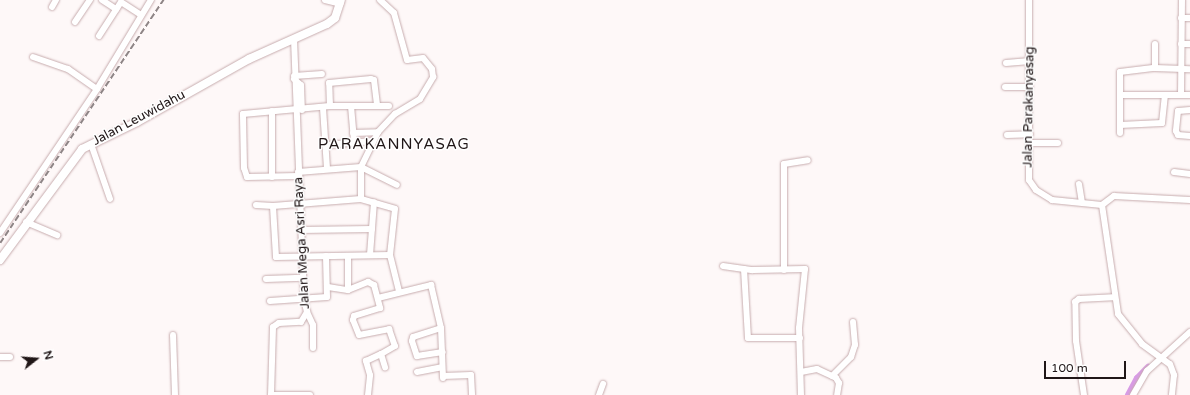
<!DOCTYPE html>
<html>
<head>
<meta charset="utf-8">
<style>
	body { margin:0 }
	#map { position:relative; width:1190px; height:395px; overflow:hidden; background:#fef8f8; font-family:"Varela Round",sans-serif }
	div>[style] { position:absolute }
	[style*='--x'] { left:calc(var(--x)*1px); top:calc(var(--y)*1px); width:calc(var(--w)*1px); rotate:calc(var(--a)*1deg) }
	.canal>* { height:6px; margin:-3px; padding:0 3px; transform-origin:3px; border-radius:3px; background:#d89ce5 }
	.roads { filter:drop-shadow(0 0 1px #c7acae) drop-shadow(0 0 1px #c7acae) }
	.minor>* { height:6px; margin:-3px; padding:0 3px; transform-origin:3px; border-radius:3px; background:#fff }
	.tertiary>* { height:8px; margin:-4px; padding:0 4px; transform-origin:4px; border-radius:4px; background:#fff }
	.rail>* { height:1.5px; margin-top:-0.75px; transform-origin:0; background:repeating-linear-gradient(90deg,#8e8586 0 6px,transparent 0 9px) }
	span { translate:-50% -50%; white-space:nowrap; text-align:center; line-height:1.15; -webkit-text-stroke:3px #fff; paint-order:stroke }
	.street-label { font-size:13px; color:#201617 }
	.quarter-label { font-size:15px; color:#201617; letter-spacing:1px }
	.north { position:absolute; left:16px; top:339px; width:40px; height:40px; -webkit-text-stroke:3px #fff; paint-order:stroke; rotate:73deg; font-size:11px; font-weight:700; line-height:16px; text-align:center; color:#201617 }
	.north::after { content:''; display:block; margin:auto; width:14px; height:18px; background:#201617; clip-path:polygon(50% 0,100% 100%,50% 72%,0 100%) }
	.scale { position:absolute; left:1044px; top:361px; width:82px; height:18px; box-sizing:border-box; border:2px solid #201617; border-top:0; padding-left:5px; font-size:12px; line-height:14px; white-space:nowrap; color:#201617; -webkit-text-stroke:3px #fff; paint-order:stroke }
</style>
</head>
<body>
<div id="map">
	<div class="canal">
		<div style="--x:1128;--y:395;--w:19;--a:-62"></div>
		<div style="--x:1137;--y:378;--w:16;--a:-45"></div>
	</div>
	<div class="roads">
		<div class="minor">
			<div style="--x:102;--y:0;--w:17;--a:33"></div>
			<div style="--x:325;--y:0;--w:16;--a:14"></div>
			<div style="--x:1029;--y:0;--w:180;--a:90"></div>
			<div style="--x:1029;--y:180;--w:12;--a:55"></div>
			<div style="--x:1036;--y:190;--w:19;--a:32"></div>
			<div style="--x:1052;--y:200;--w:50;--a:5.7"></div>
			<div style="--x:1102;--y:205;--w:110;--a:81.6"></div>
			<div style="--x:1118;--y:314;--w:38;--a:51"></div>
			<div style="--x:1142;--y:344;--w:34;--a:36"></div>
			<div style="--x:1170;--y:364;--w:12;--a:70"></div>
			<div style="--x:1174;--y:375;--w:20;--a:96"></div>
			<div style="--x:1182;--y:0;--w:95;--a:90.6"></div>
			<div style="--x:1181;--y:95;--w:9;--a:0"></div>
			<div style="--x:52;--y:7;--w:8;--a:-60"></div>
			<div style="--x:1181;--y:18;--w:9;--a:0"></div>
			<div style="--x:75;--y:22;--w:27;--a:-56"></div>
			<div style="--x:99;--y:36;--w:40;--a:-57.1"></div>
			<div style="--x:121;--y:2;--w:24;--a:33"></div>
			<div style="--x:1155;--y:44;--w:24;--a:90"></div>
			<div style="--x:1155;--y:68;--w:35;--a:2"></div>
			<div style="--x:1181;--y:44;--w:9;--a:0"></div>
			<div style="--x:33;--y:57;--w:37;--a:19"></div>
			<div style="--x:68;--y:69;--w:35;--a:35"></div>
			<div style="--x:97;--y:89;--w:104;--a:-58.8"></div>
			<div style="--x:1006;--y:63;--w:24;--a:-5"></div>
			<div style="--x:294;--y:76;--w:28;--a:-4"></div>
			<div style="--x:294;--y:79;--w:9;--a:41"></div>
			<div style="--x:301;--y:85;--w:25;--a:88"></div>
			<div style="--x:1005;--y:87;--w:25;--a:0"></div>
			<div style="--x:1120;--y:95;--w:61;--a:0"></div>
			<div style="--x:330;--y:106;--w:59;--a:0"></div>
			<div style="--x:351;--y:106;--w:37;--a:85"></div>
			<div style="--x:323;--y:108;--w:61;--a:86.2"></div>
			<div style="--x:1190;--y:110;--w:12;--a:175"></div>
			<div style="--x:1178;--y:111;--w:20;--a:96"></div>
			<div style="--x:1176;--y:131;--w:4;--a:63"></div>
			<div style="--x:1178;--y:135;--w:12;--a:5"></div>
			<div style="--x:272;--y:111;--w:66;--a:90"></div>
			<div style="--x:1120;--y:125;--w:42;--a:-2.7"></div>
			<div style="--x:1162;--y:123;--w:28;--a:-84"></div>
			<div style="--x:353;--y:133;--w:25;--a:-2"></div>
			<div style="--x:1120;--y:133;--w:61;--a:-90"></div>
			<div style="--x:1120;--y:72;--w:35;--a:-7"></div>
			<div style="--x:1007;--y:135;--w:23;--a:-2"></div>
			<div style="--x:1030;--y:143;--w:28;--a:0"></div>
			<div style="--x:91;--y:144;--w:58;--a:70.9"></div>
			<div style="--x:327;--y:145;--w:46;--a:-5"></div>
			<div style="--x:298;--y:172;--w:63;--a:-4.5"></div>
			<div style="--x:361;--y:167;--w:40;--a:26.6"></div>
			<div style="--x:1174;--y:172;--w:16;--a:7"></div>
			<div style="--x:298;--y:176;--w:51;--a:178.9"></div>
			<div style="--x:247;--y:177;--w:9;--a:-108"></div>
			<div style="--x:244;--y:168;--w:54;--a:-91.1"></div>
			<div style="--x:243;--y:114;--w:87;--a:-5.3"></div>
			<div style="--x:330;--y:106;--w:23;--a:-92"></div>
			<div style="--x:329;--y:83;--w:42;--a:-5.4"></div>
			<div style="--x:371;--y:79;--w:3;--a:18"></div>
			<div style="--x:374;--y:80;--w:26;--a:83"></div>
			<div style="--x:1079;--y:184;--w:18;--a:81"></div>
			<div style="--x:361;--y:199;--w:32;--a:-90"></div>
			<div style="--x:361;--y:167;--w:39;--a:-64"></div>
			<div style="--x:378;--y:132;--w:25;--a:-47"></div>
			<div style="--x:395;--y:114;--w:29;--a:-31"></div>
			<div style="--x:420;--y:99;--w:26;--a:-59"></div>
			<div style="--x:433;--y:77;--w:8;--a:-97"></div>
			<div style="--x:432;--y:69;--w:14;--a:-129"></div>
			<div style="--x:423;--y:58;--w:16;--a:173"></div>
			<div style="--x:407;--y:60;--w:49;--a:-105.5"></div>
			<div style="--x:394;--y:13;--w:19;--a:-137"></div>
			<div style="--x:256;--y:205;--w:17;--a:3"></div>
			<div style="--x:1102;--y:205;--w:15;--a:-37"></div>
			<div style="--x:1114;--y:196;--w:76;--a:3"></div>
			<div style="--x:26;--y:222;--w:34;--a:23"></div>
			<div style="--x:301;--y:230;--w:71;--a:-0.8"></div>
			<div style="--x:0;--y:233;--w:174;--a:-56"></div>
			<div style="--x:370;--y:255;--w:53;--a:-85.7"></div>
			<div style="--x:390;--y:255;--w:114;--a:179"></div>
			<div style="--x:276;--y:257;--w:51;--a:-93.4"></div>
			<div style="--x:273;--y:206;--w:88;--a:-4.5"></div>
			<div style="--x:361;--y:199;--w:35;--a:16"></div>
			<div style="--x:395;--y:209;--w:46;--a:96.2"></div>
			<div style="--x:390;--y:255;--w:37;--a:76"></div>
			<div style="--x:723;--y:266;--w:30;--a:8"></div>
			<div style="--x:753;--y:270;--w:52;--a:-1.1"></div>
			<div style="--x:805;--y:269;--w:59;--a:95.8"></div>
			<div style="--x:799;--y:328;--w:67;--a:88.3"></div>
			<div style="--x:744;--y:269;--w:69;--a:86.7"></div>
			<div style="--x:748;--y:338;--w:52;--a:0"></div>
			<div style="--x:784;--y:270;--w:106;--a:-90"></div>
			<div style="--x:784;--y:164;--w:24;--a:-9"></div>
			<div style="--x:266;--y:279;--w:37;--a:-2"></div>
			<div style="--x:328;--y:287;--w:20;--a:9"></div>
			<div style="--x:348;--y:290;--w:34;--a:-90"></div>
			<div style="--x:348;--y:290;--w:22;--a:-22"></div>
			<div style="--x:368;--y:282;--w:7;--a:27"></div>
			<div style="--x:374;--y:285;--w:24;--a:75"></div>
			<div style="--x:380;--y:308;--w:27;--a:163"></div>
			<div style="--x:354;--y:316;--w:4;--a:104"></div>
			<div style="--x:353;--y:320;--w:16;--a:68"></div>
			<div style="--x:359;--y:335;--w:31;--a:-11"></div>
			<div style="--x:389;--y:329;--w:18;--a:71"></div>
			<div style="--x:395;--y:346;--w:16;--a:150"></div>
			<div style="--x:381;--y:354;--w:14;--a:73"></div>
			<div style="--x:378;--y:298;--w:55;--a:-13.8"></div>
			<div style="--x:431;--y:285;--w:44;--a:76.9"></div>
			<div style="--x:441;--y:328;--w:50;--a:87.7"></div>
			<div style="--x:270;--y:301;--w:57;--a:-4"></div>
			<div style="--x:327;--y:297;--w:41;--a:-91.4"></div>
			<div style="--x:307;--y:312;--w:14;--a:65"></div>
			<div style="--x:313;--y:325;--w:23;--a:90"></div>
			<div style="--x:441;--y:328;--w:29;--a:162"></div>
			<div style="--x:413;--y:337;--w:4;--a:104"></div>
			<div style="--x:412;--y:341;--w:16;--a:72"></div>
			<div style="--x:417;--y:356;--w:26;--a:-9"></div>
			<div style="--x:173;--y:335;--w:60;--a:88.1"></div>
			<div style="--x:0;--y:357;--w:10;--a:0"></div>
			<div style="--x:417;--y:372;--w:25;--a:-11"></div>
			<div style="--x:801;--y:372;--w:16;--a:-11"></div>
			<div style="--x:817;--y:369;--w:21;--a:25"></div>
			<div style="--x:836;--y:378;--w:6;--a:59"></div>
			<div style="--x:839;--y:383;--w:12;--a:99"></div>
			<div style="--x:443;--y:376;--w:28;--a:-2"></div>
			<div style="--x:471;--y:375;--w:20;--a:87"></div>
			<div style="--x:832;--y:376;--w:27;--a:-45"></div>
			<div style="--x:851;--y:357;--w:13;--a:-72"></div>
			<div style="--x:855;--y:345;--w:23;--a:-95"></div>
			<div style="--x:271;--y:395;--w:68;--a:-88.3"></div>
			<div style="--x:273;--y:327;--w:7;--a:-34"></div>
			<div style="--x:279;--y:323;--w:22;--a:-3"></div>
			<div style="--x:301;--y:322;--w:12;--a:-59"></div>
			<div style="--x:307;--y:312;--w:13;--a:-103"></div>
			<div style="--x:304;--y:299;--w:259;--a:-92.2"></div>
			<div style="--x:271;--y:395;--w:39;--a:0"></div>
			<div style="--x:368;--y:395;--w:20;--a:-84"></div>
			<div style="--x:370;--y:375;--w:15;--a:-106"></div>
			<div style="--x:366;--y:361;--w:17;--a:-25"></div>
			<div style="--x:599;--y:395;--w:12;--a:-70"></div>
			<div style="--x:1084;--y:395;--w:55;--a:-98.4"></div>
			<div style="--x:1076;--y:341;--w:39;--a:-91"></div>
			<div style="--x:1075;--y:302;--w:5;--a:-37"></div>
			<div style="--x:1079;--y:299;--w:34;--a:-3"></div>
			<div style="--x:1133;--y:395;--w:28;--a:-60"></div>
			<div style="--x:1147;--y:371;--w:58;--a:-42.2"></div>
		</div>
		<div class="tertiary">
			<div style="--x:0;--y:260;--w:138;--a:-53.5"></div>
			<div style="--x:82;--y:149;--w:61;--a:-26.1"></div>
			<div style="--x:137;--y:122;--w:129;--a:-29.4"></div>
			<div style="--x:249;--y:59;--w:85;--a:-24.2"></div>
			<div style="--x:327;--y:24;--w:10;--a:-37"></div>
			<div style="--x:335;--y:18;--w:19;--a:-72"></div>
		</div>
	</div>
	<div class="rail">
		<div style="--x:0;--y:243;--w:293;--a:-56.1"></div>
	</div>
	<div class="street-label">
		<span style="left:1029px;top:107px;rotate:-89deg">Jalan Parakanyasag</span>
		<span style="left:139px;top:118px;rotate:-28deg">Jalan Leuwidahu</span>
		<span style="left:302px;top:243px;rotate:-93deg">Jalan Mega Asri Raya</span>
	</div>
	<div class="quarter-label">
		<span style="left:394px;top:145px">PARAKANNYASAG</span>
	</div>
	<div class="north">N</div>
	<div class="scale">100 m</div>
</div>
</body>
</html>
